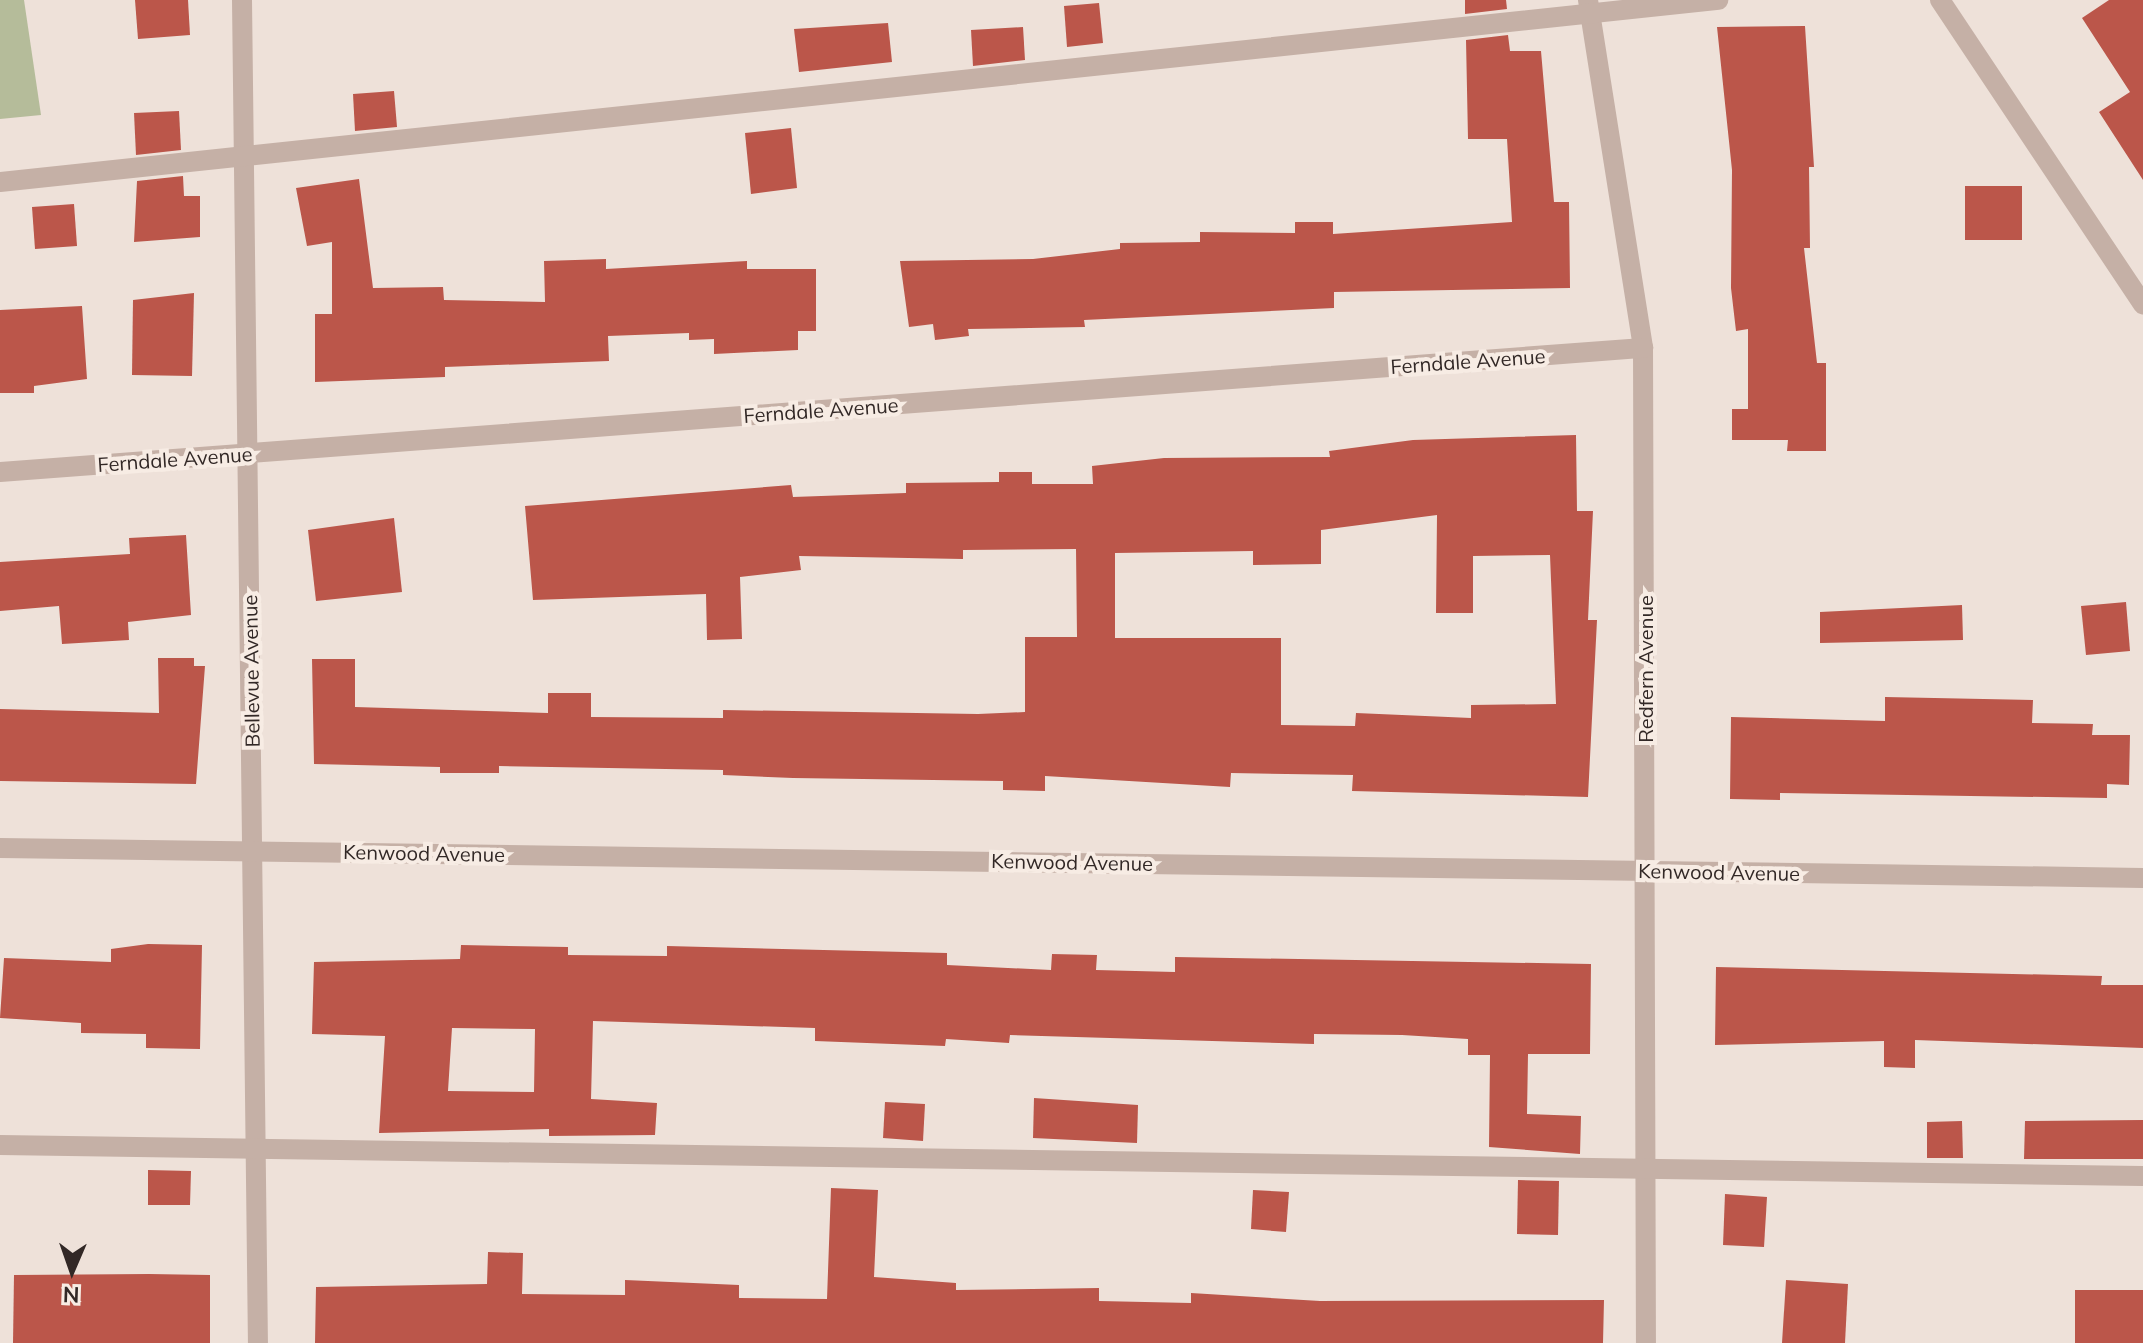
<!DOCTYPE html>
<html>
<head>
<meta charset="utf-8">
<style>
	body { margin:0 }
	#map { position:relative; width:2143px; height:1343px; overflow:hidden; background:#eee1d9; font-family:Mulish,sans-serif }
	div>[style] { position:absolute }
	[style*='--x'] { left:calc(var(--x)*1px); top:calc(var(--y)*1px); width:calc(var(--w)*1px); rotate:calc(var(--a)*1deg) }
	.green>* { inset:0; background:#b5bc9a }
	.building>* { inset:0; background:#bb564a }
	.minor>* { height:20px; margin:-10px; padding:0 10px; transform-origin:10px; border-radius:10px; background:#c5b0a6 }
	span { translate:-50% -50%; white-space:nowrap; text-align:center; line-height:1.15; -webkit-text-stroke:8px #f7ece4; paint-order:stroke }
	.street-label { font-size:20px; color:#322826 }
	.north { position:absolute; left:32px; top:1231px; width:80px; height:80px; -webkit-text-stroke:6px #f7ece4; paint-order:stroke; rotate:182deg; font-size:22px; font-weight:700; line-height:32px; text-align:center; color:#322826 }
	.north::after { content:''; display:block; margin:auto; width:28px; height:36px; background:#322826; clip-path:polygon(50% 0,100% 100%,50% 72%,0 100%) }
</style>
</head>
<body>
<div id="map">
	<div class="green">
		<div style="clip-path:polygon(0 0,24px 0,41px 115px,0 119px)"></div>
	</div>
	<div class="building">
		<div style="clip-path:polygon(135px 0,188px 0,190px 35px,138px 39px)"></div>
		<div style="clip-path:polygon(1465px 0,1506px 0,1507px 9px,1465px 14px)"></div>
		<div style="clip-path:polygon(2109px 0,2143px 0,2143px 180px,2099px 112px,2130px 92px,2082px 18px)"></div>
		<div style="clip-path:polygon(1099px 3px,1103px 43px,1067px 47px,1064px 6px)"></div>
		<div style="clip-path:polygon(888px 23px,892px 62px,799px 72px,794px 29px)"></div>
		<div style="clip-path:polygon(1805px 26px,1814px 167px,1809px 167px,1810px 248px,1804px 248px,1817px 363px,1826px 363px,1826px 451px,1787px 451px,1788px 440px,1732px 440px,1732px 409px,1748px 409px,1748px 329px,1736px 331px,1731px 288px,1732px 170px,1717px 27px)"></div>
		<div style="clip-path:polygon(1023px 27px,1025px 60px,973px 66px,971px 30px)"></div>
		<div style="clip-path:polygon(1508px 35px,1510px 51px,1541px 51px,1554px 202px,1569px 202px,1570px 288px,1334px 292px,1334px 308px,1084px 320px,1085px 327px,968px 329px,969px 336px,935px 340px,933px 324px,909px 327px,900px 261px,1033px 259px,1120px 249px,1120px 243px,1200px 242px,1200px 232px,1295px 233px,1295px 222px,1333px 222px,1333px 234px,1512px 222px,1507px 139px,1468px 139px,1466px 40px)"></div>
		<div style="clip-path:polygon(394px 91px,397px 127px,355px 131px,353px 94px)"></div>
		<div style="clip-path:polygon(179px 111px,181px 150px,136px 155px,134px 113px)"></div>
		<div style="clip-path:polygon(791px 128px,797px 188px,751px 194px,745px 133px)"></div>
		<div style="clip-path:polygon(183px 176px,184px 196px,200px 196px,200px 237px,134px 242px,137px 181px)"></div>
		<div style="clip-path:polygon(359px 179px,373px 288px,443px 287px,444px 300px,545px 302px,544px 261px,606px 259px,606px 269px,747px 261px,747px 269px,816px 269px,816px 331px,798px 331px,798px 350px,714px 354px,714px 339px,689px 340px,689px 333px,608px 336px,609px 361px,445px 367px,445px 377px,315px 382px,315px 314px,332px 314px,332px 242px,307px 246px,296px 188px)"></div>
		<div style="clip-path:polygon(1965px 186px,2022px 186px,2022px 240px,1965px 240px)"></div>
		<div style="clip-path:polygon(74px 204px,77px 246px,35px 249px,32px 207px)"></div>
		<div style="clip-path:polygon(194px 293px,192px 376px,132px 375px,133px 300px)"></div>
		<div style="clip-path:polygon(82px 306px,87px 379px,34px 386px,34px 393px,0 393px,0 310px)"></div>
		<div style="clip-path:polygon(evenodd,1576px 435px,1577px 511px,1593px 511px,1588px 620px,1597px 620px,1588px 797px,1352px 791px,1353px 775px,1231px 773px,1230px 787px,1045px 776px,1045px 791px,1003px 790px,1003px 781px,793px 778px,723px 775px,723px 770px,499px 766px,499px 773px,440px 773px,440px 767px,314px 764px,312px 659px,355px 659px,355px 707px,548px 713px,548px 693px,591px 693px,591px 717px,723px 718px,723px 710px,978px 714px,1025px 712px,1025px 637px,1077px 637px,1076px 549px,963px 550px,963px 559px,799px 556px,801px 570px,740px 577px,742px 639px,707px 640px,706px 594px,533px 600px,525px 506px,791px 485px,793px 497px,906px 493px,906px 483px,999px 482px,999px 472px,1032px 472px,1032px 484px,1093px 484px,1092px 466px,1164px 458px,1330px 457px,1329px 451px,1413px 440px,1576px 435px,1437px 515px,1436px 613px,1473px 613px,1473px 556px,1550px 555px,1556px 704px,1471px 705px,1471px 718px,1356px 713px,1355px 726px,1281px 725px,1281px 638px,1115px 638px,1115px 553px,1253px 551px,1253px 565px,1321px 564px,1321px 530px,1437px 515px)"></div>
		<div style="clip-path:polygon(394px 518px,402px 592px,316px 601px,308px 530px)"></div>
		<div style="clip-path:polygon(186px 535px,191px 615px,128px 622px,129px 640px,62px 644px,59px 606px,0 611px,0 562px,130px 554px,129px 538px)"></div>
		<div style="clip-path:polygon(2126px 602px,2130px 651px,2086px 655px,2081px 606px)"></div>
		<div style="clip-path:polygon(1962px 605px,1963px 640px,1820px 643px,1820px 612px)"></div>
		<div style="clip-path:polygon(158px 658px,194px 658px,194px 666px,205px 666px,196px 784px,0 781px,0 709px,159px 713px)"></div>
		<div style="clip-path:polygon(1885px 697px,2033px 700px,2032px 723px,2093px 724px,2092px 735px,2130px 735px,2129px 785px,2107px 784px,2107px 798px,1780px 793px,1780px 800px,1730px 799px,1731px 717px,1885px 721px)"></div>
		<div style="clip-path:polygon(148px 944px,202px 945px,200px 1049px,146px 1048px,146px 1034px,81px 1033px,81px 1023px,0 1018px,4px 958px,111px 962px,111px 949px)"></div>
		<div style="clip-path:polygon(evenodd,461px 945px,568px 947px,568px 955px,667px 956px,667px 946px,947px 953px,947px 965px,1051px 970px,1052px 954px,1097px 955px,1096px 970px,1175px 972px,1175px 957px,1591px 964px,1590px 1054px,1528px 1054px,1527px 1114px,1581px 1116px,1580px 1154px,1489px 1147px,1490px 1055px,1468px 1055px,1468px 1039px,1402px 1035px,1314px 1034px,1314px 1044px,1010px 1035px,1009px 1043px,946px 1039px,945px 1046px,815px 1041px,815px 1028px,593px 1021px,591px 1099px,657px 1103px,655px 1135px,549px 1136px,549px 1129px,379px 1133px,385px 1036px,312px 1034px,314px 962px,460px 959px,461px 945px,452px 1028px,535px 1029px,534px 1092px,448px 1091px,452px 1028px)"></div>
		<div style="clip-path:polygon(1716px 967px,2102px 976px,2101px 985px,2143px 985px,2143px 1048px,1915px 1040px,1915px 1068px,1884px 1067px,1884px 1041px,1715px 1045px)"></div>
		<div style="clip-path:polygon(1034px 1098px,1138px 1105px,1137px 1143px,1033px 1138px)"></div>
		<div style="clip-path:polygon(885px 1102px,925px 1104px,923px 1141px,883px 1138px)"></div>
		<div style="clip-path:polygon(2143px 1120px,2143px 1159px,2024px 1159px,2025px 1121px)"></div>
		<div style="clip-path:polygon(1962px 1121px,1963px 1158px,1927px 1158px,1927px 1122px)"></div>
		<div style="clip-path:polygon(148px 1170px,191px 1171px,190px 1205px,148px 1205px)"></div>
		<div style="clip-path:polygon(1518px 1180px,1559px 1181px,1558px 1235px,1517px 1234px)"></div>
		<div style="clip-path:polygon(831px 1188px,878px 1190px,874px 1277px,956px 1283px,956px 1290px,1099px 1288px,1099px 1301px,1191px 1303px,1191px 1293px,1320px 1301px,1604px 1300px,1603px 1343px,315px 1343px,316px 1287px,487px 1284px,488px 1252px,523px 1253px,522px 1294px,625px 1295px,625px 1280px,739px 1285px,739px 1298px,827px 1299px)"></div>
		<div style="clip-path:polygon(1253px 1190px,1289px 1192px,1286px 1232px,1251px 1229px)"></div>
		<div style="clip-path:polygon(1725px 1194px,1767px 1197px,1764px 1247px,1723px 1245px)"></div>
		<div style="clip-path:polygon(149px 1274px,210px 1275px,210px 1343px,13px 1343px,14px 1275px)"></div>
		<div style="clip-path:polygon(1786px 1280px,1848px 1284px,1845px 1343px,1782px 1343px)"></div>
		<div style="clip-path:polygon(2075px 1290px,2143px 1290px,2143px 1343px,2075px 1343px)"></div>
	</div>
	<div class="minor">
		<div style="--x:242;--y:0;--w:1343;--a:89.32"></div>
		<div style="--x:1588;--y:0;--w:352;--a:81"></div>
		<div style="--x:1643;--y:348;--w:995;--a:89.83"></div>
		<div style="--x:1940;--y:0;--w:366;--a:56.3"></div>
		<div style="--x:0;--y:182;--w:1728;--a:-6.05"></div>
		<div style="--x:0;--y:472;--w:1648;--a:-4.32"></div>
		<div style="--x:0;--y:848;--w:2143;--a:0.8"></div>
		<div style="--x:0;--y:1145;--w:2143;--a:0.83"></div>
	</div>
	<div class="street-label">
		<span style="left:1468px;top:361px;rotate:-4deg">Ferndale Avenue</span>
		<span style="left:821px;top:410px;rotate:-4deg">Ferndale Avenue</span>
		<span style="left:175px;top:459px;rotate:-4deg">Ferndale Avenue</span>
		<span style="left:1645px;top:669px;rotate:-90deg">Redfern Avenue</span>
		<span style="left:251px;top:671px;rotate:-91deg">Bellevue Avenue</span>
		<span style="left:424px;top:853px;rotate:1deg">Kenwood Avenue</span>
		<span style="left:1072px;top:862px;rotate:1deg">Kenwood Avenue</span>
		<span style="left:1719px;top:872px;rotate:1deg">Kenwood Avenue</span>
	</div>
	<div class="north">N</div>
</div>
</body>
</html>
